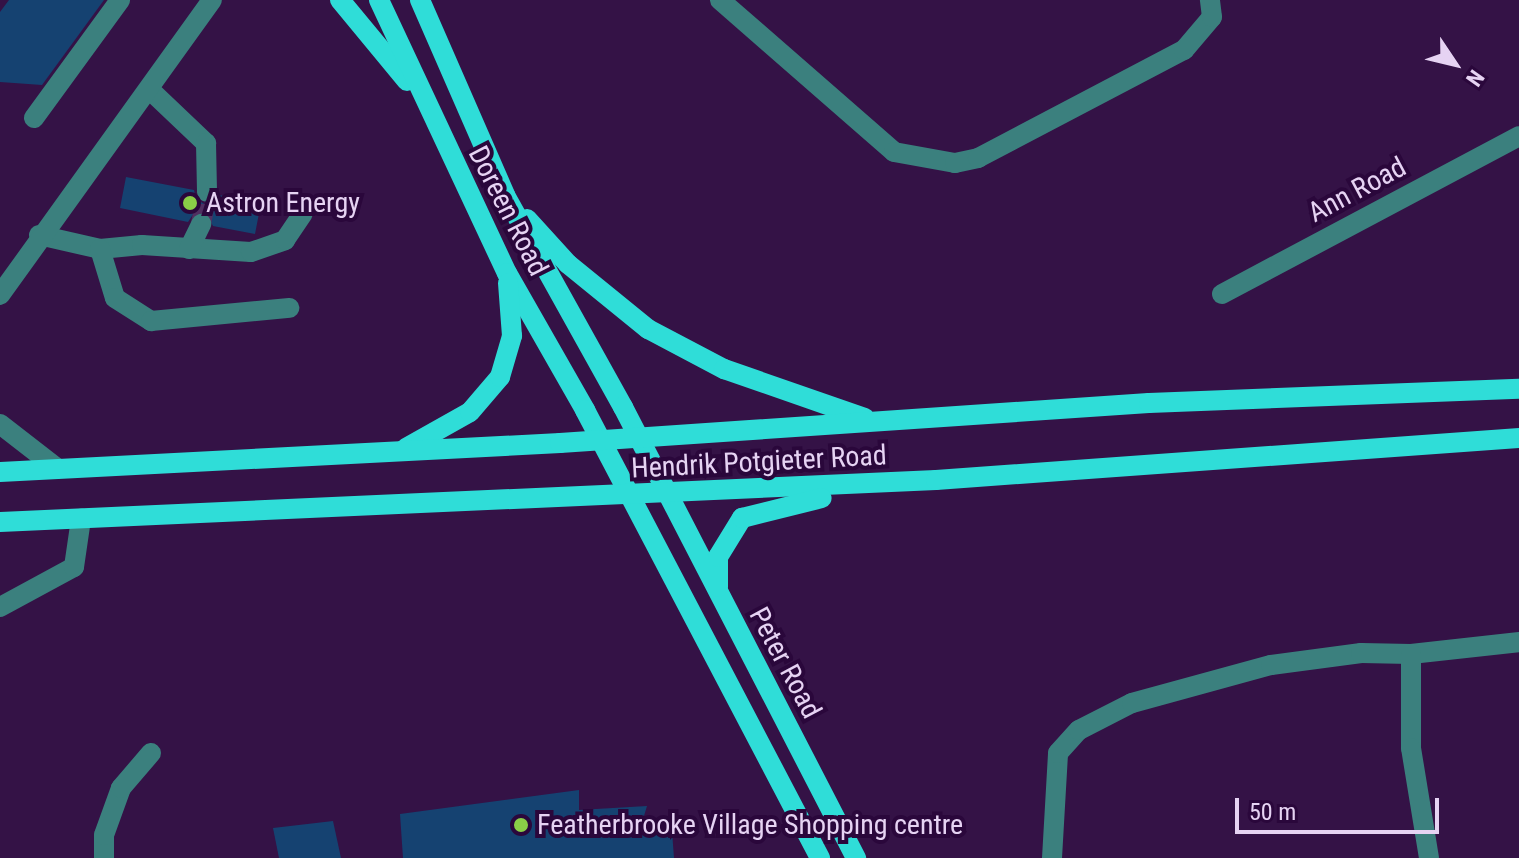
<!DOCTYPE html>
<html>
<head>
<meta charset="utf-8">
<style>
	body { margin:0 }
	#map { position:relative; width:1519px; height:858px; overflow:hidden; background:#341246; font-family:"Roboto Condensed",sans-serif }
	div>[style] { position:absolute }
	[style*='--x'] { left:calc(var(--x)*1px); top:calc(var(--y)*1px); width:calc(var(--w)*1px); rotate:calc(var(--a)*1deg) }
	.building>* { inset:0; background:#154271 }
	.minor-tunnel>* { height:20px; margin-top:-10px; transform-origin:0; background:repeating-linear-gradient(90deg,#4f2f60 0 20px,transparent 0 30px) }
	.minor>* { height:20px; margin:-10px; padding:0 10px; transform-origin:10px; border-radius:10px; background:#3b807e }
	.major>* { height:20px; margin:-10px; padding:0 10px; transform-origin:10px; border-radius:10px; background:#2fddd8 }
	.dots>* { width:22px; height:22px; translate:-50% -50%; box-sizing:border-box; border:4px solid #2a073b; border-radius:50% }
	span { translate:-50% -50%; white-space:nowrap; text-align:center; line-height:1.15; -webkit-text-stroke:8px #2a073b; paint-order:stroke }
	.street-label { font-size:28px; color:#e6d3f3 }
	.poi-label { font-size:28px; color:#e6d3f3 }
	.left { translate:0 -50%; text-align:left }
	.north { position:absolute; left:1415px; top:24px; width:80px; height:80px; -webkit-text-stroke:6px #2a073b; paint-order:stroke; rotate:125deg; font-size:22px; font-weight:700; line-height:32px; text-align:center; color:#e6d3f3 }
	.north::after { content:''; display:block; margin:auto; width:28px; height:36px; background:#e6d3f3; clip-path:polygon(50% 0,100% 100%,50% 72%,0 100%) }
	.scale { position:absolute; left:1235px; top:798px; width:204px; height:36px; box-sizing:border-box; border:4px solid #e6d3f3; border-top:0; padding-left:10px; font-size:24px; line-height:28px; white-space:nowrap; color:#e6d3f3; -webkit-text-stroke:6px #2a073b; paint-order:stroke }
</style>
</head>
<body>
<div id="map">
	<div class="building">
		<div style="clip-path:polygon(9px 0,104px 0,42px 85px,0 82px,0 12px)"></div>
		<div style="clip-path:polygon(126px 177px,194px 190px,196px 199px,206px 205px,219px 195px,261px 203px,255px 234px,213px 226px,206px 212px,194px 213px,188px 222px,120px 208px)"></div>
		<div style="clip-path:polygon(579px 790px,579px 810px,647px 806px,638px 836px,672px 831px,674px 858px,403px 858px,400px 814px)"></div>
		<div style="clip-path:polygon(333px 821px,341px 858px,279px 858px,273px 828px)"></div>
	</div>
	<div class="minor-tunnel">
		<div style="--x:201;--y:224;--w:33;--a:-79"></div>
	</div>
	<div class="minor">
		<div style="--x:720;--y:0;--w:231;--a:41.1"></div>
		<div style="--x:894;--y:152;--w:62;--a:10.2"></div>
		<div style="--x:955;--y:163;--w:24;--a:-12"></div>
		<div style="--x:978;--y:158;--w:233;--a:-27.7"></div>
		<div style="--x:1184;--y:50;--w:43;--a:-49.7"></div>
		<div style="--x:1212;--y:17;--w:17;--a:-97"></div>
		<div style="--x:149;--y:89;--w:79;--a:43.5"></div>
		<div style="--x:206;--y:143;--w:49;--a:88.8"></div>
		<div style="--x:34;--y:118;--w:146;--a:-53.9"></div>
		<div style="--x:39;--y:235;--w:63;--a:12.9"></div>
		<div style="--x:100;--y:249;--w:42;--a:-5.4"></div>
		<div style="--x:142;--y:245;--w:109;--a:3.7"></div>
		<div style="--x:251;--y:252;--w:36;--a:-19"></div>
		<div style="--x:285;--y:240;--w:32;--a:-56"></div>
		<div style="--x:100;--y:249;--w:51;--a:73"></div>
		<div style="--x:115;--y:298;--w:43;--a:32.6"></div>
		<div style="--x:151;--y:321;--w:139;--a:-5.4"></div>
		<div style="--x:189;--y:249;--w:28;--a:-64"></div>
		<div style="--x:1222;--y:294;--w:336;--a:-28"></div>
		<div style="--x:0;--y:295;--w:363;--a:-54.3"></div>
		<div style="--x:0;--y:424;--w:73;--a:37.8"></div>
		<div style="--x:0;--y:607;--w:84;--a:-28.4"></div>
		<div style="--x:74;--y:567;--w:49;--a:-81.7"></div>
		<div style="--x:1411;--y:654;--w:109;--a:-6.3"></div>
		<div style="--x:104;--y:858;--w:23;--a:-90"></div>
		<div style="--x:104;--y:835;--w:50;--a:-70.1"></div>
		<div style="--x:121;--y:788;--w:46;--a:-49.4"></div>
		<div style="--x:1052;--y:858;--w:105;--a:-86.7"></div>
		<div style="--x:1058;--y:753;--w:31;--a:-48"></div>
		<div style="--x:1079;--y:730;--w:59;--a:-27"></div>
		<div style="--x:1132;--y:703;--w:144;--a:-15.3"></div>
		<div style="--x:1271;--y:665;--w:91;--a:-7.6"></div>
		<div style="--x:1361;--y:653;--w:50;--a:1.1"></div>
		<div style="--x:1411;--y:654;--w:94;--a:90"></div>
		<div style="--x:1411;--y:748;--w:111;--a:80.7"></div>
	</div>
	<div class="major">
		<div style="--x:340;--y:0;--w:105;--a:50.4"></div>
		<div style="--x:379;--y:0;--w:302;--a:64.9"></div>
		<div style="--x:507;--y:273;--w:158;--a:60.3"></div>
		<div style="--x:585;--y:410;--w:506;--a:62.32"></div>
		<div style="--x:420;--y:0;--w:213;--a:66.4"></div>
		<div style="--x:505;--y:195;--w:243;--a:60.9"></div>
		<div style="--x:623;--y:407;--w:508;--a:62.68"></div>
		<div style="--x:527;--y:219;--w:61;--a:47.7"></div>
		<div style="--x:568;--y:264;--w:103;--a:39.1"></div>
		<div style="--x:648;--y:329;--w:86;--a:27.8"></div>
		<div style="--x:724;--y:369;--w:149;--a:19.2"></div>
		<div style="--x:406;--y:448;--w:73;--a:-29.4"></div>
		<div style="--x:470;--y:412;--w:46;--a:-49.4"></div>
		<div style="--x:500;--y:377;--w:43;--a:-73.7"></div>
		<div style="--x:512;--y:336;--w:53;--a:-94.3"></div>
		<div style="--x:0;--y:472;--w:561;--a:-2.96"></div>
		<div style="--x:560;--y:443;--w:590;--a:-3.89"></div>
		<div style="--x:1149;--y:403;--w:370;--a:-2.2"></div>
		<div style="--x:0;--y:522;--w:937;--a:-2.57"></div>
		<div style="--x:936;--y:480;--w:585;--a:-4.12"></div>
		<div style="--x:718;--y:587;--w:30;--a:-90"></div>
		<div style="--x:718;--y:557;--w:46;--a:-58.4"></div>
		<div style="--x:742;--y:518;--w:82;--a:-14"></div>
	</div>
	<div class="dots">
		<div style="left:190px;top:203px;background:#8ace47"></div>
		<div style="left:521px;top:825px;background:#8ace47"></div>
	</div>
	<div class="street-label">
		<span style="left:1357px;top:190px;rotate:-28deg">Ann Road</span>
		<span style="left:508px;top:211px;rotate:63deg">Doreen Road</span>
		<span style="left:759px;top:462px;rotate:-3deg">Hendrik Potgieter Road</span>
		<span style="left:785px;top:663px;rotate:62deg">Peter Road</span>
	</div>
	<div class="poi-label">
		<span class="left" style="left:206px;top:203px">Astron Energy</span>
		<span class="left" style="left:537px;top:825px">Featherbrooke Village Shopping centre</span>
	</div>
	<div class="north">N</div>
	<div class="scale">50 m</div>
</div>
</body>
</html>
